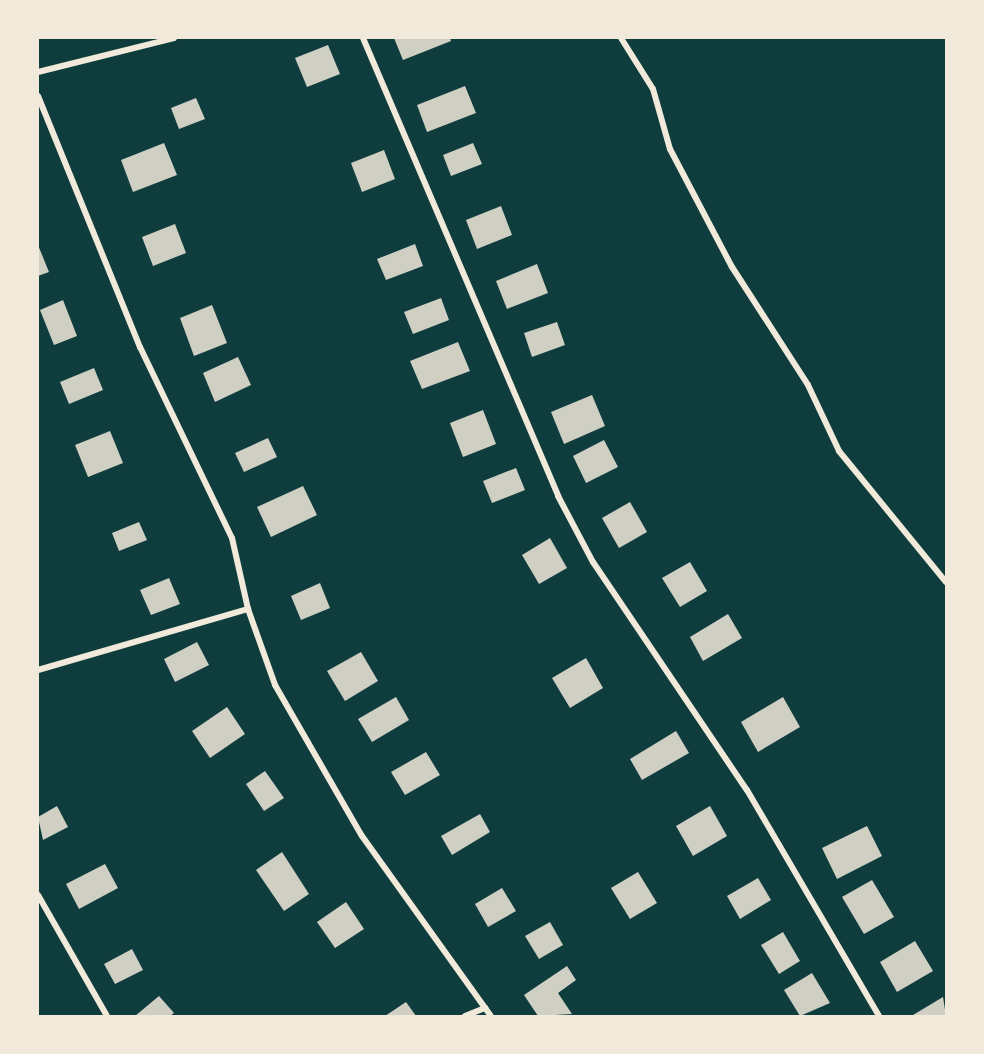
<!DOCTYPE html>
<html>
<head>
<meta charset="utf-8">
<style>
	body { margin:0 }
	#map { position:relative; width:984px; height:1054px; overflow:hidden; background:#0f3d3e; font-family:"Work Sans",sans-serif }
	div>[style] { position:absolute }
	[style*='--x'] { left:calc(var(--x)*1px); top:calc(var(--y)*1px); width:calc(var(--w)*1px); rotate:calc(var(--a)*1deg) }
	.building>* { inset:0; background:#cfcfc3 }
	.minor>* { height:6px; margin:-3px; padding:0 3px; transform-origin:3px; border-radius:3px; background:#f1e9da }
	span { translate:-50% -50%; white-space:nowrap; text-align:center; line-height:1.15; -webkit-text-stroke:6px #f1e9da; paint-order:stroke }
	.frame { position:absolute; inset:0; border:39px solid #f1e9da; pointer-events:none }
</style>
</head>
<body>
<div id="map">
	<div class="building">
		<div style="clip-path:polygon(394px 38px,450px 38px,451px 41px,403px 60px)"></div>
		<div style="clip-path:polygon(328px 45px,340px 74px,307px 87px,295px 58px)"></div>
		<div style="clip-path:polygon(465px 86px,476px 113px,427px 132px,417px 105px)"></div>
		<div style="clip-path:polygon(196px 98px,205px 119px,179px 129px,171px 108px)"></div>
		<div style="clip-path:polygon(164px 143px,177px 175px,133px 192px,121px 160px)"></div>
		<div style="clip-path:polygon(473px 143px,482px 164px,451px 176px,443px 155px)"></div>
		<div style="clip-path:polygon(384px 150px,395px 179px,362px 192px,351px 163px)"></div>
		<div style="clip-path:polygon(501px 206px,512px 235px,477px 249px,466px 220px)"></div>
		<div style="clip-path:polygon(175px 224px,186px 253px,153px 266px,142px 237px)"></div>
		<div style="clip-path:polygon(415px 244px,423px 266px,386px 280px,377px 259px)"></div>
		<div style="clip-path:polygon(38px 245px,49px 272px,38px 276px)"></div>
		<div style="clip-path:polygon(537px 264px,548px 293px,507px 309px,496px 281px)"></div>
		<div style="clip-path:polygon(441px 298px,449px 320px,413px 334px,404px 312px)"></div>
		<div style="clip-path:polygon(63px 300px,77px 336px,54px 345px,40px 310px)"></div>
		<div style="clip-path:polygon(212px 305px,227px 343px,194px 356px,180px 318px)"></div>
		<div style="clip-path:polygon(557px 322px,565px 345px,532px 357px,524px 333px)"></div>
		<div style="clip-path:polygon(458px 342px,470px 371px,422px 389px,410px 361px)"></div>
		<div style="clip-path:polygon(238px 357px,251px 385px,215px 402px,203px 373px)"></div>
		<div style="clip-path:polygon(94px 368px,103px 390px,69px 404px,60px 382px)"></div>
		<div style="clip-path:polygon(592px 395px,605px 426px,564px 444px,551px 412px)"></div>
		<div style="clip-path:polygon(483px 410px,496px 444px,463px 457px,450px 423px)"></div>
		<div style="clip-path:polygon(110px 431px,123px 463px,88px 477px,75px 445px)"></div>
		<div style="clip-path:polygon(268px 438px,277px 457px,244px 472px,235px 453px)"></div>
		<div style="clip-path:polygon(604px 440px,618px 467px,586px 483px,573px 456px)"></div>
		<div style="clip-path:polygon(516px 468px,525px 490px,492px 503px,483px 481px)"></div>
		<div style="clip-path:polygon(303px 486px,317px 515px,271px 537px,257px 507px)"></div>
		<div style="clip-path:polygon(630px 502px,647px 532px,619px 548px,602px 518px)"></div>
		<div style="clip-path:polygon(139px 522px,147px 540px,119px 551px,112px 533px)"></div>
		<div style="clip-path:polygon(550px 538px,567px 568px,539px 584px,522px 555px)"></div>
		<div style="clip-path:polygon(690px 562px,707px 591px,680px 607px,662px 578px)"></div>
		<div style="clip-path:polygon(169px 578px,180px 604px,151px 615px,140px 590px)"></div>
		<div style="clip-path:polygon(320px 583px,330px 608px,301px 620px,291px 596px)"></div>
		<div style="clip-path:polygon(728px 614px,742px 638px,703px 661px,690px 637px)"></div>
		<div style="clip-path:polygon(197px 642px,209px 665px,175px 682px,164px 659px)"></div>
		<div style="clip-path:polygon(361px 652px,378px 681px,345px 701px,327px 671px)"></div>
		<div style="clip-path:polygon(586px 658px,603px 688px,570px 708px,552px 678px)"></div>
		<div style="clip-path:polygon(396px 697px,409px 720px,372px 742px,358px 719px)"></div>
		<div style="clip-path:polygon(783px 697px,800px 727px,758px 752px,741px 722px)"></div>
		<div style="clip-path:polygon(227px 707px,245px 734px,210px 758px,192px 731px)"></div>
		<div style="clip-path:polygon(676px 731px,689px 753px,642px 780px,630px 759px)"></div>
		<div style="clip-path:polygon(426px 752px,440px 775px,405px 795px,391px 772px)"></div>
		<div style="clip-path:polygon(265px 771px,284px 798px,264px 811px,246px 784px)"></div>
		<div style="clip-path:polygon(57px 806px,68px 827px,43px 840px,38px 817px)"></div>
		<div style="clip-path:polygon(710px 806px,727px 836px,693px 856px,676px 826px)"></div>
		<div style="clip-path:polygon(480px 814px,490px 832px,452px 855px,441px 836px)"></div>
		<div style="clip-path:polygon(867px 826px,882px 856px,837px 879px,822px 848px)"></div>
		<div style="clip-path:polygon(282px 852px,309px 894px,284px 911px,256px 870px)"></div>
		<div style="clip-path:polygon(105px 864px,118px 888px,79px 909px,66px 884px)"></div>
		<div style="clip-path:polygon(638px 872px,657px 903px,630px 919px,611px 888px)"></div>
		<div style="clip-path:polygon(758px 878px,771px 900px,740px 919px,727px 896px)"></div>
		<div style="clip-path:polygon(872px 880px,894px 917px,864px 934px,842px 897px)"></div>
		<div style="clip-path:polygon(502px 888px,516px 911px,488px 927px,475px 904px)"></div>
		<div style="clip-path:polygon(346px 902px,364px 929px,335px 948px,317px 922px)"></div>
		<div style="clip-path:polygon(550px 922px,563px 945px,539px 959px,525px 936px)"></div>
		<div style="clip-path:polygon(783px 932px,800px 961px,779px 974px,761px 945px)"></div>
		<div style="clip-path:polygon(915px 941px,933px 971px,897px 992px,880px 962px)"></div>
		<div style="clip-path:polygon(132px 949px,143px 970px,115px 984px,104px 964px)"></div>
		<div style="clip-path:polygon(567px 966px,576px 980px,558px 993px,572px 1014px,538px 1016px,524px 995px)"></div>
		<div style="clip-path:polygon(812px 973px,830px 1003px,800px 1016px,784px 990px)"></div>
		<div style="clip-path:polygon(159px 996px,174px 1013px,170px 1016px,135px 1016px)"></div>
		<div style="clip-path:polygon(943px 997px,946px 1016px,914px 1016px,913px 1015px)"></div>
		<div style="clip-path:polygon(406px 1002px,416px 1016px,385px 1016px)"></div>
	</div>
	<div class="minor">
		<div style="--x:363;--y:38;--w:498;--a:66.9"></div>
		<div style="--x:558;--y:496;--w:75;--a:62.1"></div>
		<div style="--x:593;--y:562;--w:275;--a:56"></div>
		<div style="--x:747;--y:790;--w:262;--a:59.7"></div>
		<div style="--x:621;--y:38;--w:60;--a:57.9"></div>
		<div style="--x:653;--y:89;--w:62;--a:74.2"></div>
		<div style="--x:670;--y:149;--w:133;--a:62.3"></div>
		<div style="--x:732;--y:267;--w:140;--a:57.2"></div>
		<div style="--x:808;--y:385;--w:73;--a:64.8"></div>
		<div style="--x:839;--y:451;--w:169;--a:50.8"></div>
		<div style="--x:38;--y:72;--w:140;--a:-14"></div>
		<div style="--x:38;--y:96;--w:271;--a:67.9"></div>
		<div style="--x:140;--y:347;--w:212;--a:64.3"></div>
		<div style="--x:232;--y:538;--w:73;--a:77.3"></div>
		<div style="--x:248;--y:609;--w:81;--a:70.4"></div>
		<div style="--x:275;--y:685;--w:174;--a:60.1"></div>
		<div style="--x:362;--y:836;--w:221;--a:54.4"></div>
		<div style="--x:38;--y:670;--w:219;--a:-16.2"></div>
		<div style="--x:38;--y:895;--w:139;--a:60.3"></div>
		<div style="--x:465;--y:1016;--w:22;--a:-22"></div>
	</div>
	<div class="frame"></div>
</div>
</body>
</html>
